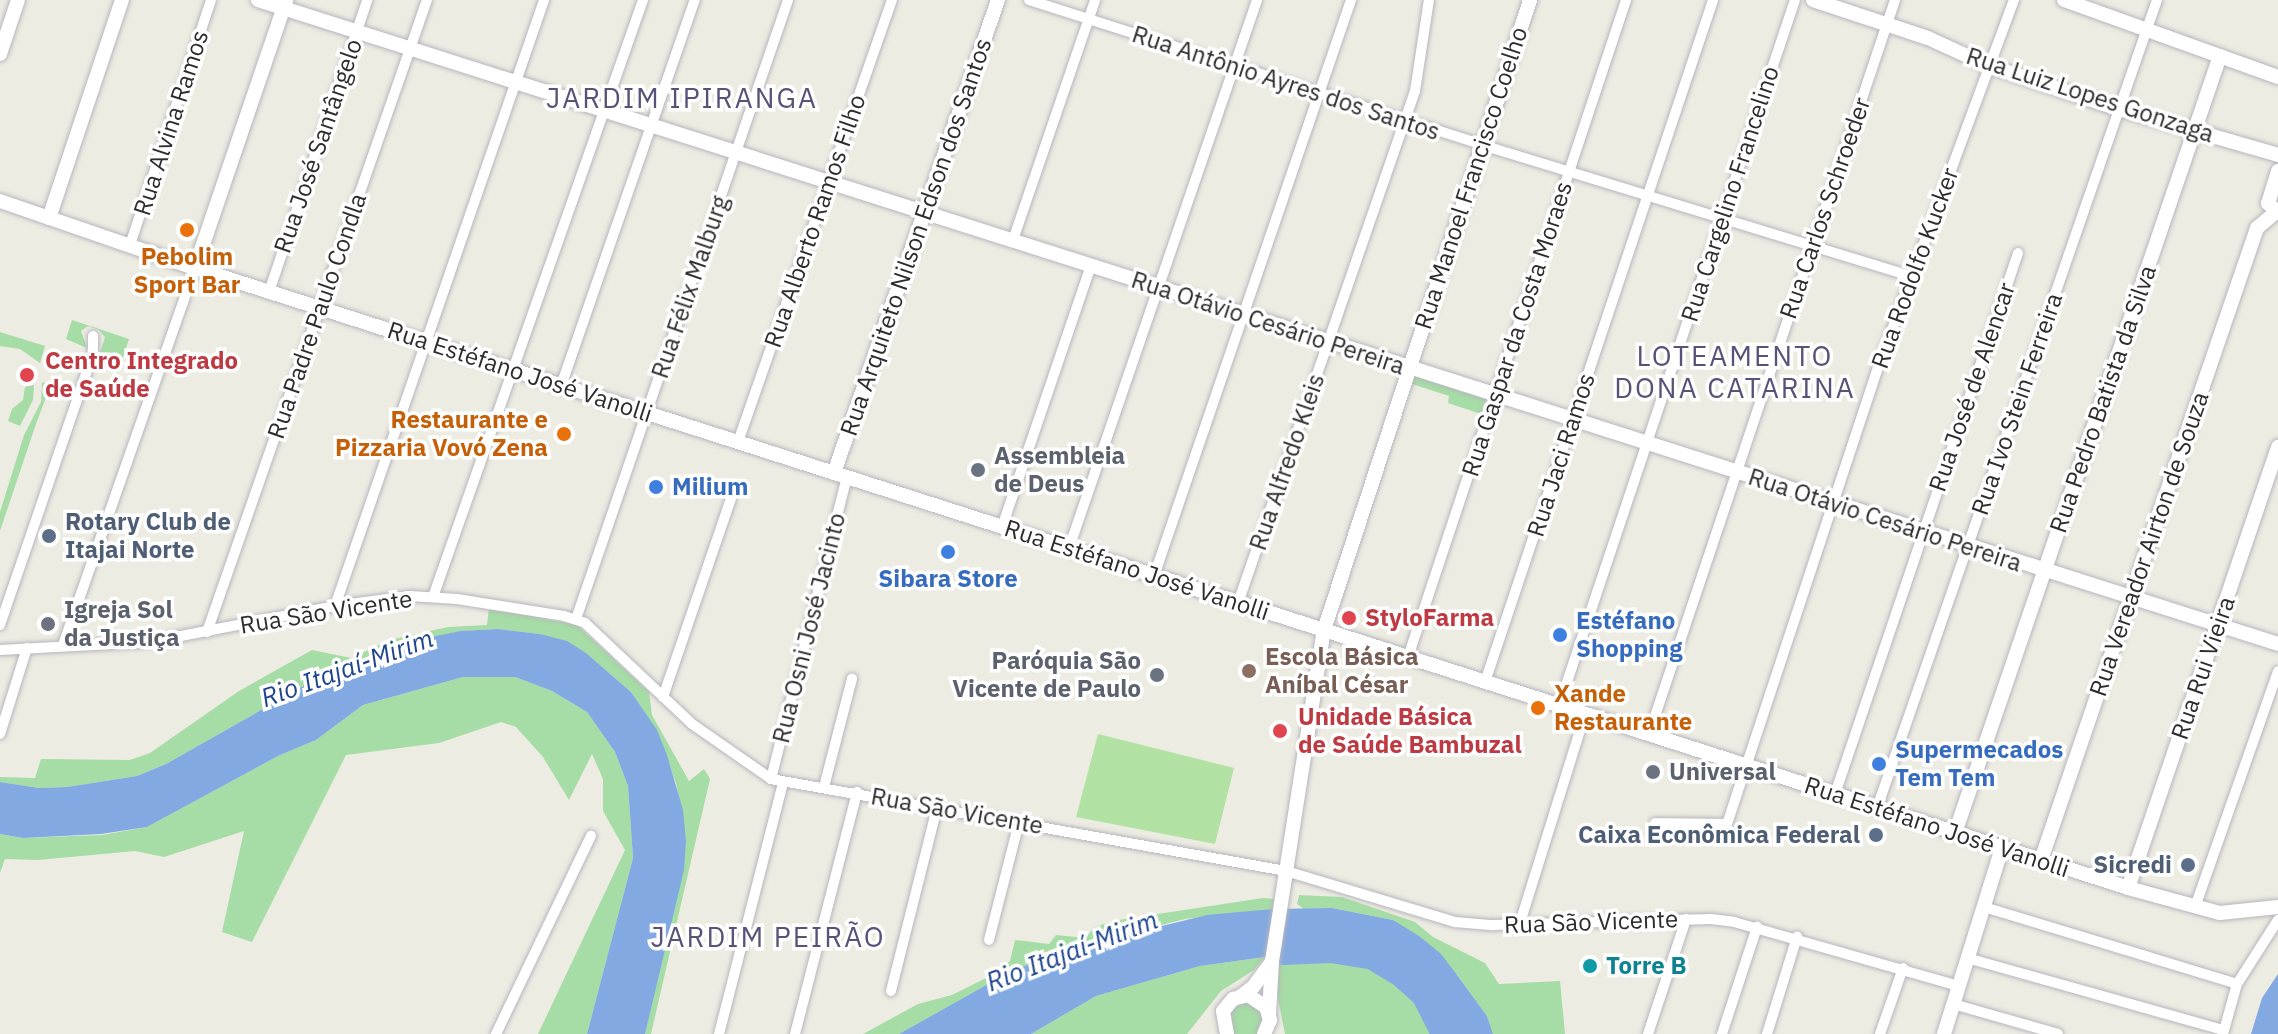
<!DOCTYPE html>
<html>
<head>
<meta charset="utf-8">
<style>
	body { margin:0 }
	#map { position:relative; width:2278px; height:1034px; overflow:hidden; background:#edece2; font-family:"IBM Plex Sans",sans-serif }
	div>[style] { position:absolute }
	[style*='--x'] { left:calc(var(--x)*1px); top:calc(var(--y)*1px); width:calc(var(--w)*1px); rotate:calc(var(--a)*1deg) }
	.green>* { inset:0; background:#a6dca5 }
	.pitch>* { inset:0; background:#b2e2a3 }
	.water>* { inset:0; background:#82a9e1 }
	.canal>* { height:10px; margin:-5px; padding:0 5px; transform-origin:5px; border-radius:5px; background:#82a9e1 }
	.roads { filter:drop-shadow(0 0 2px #b7b5bf) drop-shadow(0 0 2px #b7b5bf) }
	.street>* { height:10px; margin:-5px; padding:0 5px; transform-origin:5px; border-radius:5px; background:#fff }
	.secondary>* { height:14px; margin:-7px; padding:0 7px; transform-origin:7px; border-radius:7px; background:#fff }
	.dots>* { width:22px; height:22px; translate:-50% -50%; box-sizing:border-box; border:4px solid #fff; border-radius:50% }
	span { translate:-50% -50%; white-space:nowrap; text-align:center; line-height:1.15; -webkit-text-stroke:7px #fff; paint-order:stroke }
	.street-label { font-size:24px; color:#2d2d2d }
	.food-label { font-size:24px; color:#c56008; font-weight:700 }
	.right { translate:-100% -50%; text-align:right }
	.left { translate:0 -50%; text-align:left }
	.health-label { font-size:24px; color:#be3a42; font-weight:700 }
	.worship-label { font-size:24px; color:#5b616d; font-weight:700 }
	.shop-label { font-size:24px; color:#366cbe; font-weight:700 }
	.service-label { font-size:24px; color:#4e5e75; font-weight:700 }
	.education-label { font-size:24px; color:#785e54; font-weight:700 }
	.culture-label { font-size:24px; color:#0d838f; font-weight:700 }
	.water-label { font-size:26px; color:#1e4490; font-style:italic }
	.quarter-label { font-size:28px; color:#585279; letter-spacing:2px }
</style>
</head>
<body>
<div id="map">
	<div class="green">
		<div style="clip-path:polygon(72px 320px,129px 339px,122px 360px,100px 353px,105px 337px,99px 330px,88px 326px,81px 331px,87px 348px,66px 339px)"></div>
		<div style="clip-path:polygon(0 332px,45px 346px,40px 363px,20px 349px,0 346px)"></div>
		<div style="clip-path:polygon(1414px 376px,1486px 399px,1481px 414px,1448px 403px,1449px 396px,1412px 384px)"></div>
		<div style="clip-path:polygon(52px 381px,36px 424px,0 531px,0 512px,24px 435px,41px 402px,42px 383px)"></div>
		<div style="clip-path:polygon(34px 385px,33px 400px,20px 426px,8px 421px,12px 409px,23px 400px,25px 387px)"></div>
		<div style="clip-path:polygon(489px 608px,577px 625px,649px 692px,652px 715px,689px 781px,704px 769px,710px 779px,651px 1034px,645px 1034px,686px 841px,676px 783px,657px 731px,631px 692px,586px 653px,540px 634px,498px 629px,460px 631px,384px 650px,323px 675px,166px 764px,137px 776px,67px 787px,39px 788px,0 782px,0 777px,35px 778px,41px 759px,130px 760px,150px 753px,239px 691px,312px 650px,351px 658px,390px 640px,448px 627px,487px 625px)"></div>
		<div style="clip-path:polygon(463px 677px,515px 677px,552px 691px,587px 712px,615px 752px,628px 786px,633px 858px,587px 1034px,538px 1034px,625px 850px,603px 811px,603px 779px,592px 754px,569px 800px,543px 757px,516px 727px,501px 722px,439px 743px,346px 755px,252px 942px,222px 932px,244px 831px,164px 857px,135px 851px,38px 860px,5px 859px,0 873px,0 834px,23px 838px,102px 835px,147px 827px,278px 756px,316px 740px,363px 705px)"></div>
		<div style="clip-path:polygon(1299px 895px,1342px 897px,1415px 922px,1433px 937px,1485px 963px,1499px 984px,1560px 981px,1565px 1034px,1493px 1034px,1487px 1016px,1457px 975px,1393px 920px,1332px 908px,1304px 909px,1297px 904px)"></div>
		<div style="clip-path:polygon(1263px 898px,1274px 899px,1273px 909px,1185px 919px,1083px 945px,1013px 970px,899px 1034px,863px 1034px,918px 1004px,952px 995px,988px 977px,1010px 961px,1015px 940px,1049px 944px,1056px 935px,1086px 938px,1093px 928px,1112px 921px)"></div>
		<div style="clip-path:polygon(1265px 957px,1254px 970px,1221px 991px,1187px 1034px,1031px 1034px,1096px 996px,1200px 966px)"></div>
		<div style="clip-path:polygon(1331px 958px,1369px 964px,1396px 980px,1418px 1000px,1435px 1034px,1285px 1034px,1275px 984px,1279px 959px)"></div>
		<div style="clip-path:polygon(1241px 1001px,1259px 1006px,1264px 1017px,1257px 1034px,1233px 1034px,1227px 1013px)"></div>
	</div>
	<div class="pitch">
		<div style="clip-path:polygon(1098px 734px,1234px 768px,1215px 844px,1076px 817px)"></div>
	</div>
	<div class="water">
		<div style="clip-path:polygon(498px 629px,540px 634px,567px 641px,586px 653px,631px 692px,657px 730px,667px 755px,683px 810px,686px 841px,684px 870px,645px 1034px,587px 1034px,633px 858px,628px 786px,615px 752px,587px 712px,552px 691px,515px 677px,463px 677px,363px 705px,316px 740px,278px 756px,147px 827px,101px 834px,23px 838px,0 834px,0 782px,39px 788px,67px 787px,137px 776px,166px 764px,323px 675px,417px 640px,460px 631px)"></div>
		<div style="clip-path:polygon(1332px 908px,1393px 920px,1419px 936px,1441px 954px,1457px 975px,1487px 1016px,1493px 1034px,1435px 1034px,1418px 1000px,1396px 980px,1369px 964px,1331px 958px,1265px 957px,1200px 966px,1096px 996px,1031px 1034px,899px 1034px,1013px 970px,1084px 945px,1207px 915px,1273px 909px)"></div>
		<div style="clip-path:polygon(2278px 974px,2278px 1034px,2251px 1034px,2262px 998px)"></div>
	</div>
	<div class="canal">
		<div style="--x:1282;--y:960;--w:49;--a:-2.3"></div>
		<div style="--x:1331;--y:958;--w:38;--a:9"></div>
		<div style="--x:1369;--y:964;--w:31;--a:31"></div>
		<div style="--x:1396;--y:980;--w:30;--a:42"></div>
		<div style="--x:1418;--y:1000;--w:38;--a:63"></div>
	</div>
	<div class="roads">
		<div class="street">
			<div style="--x:1029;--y:0;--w:476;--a:17.7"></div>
			<div style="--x:1482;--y:145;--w:449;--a:17"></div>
			<div style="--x:1013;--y:240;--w:254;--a:-71.1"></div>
			<div style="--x:130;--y:245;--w:258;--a:-71.7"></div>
			<div style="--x:269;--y:292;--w:308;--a:-71.4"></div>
			<div style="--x:561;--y:386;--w:409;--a:-70.9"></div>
			<div style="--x:738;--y:442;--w:468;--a:-70.8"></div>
			<div style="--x:1002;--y:527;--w:276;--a:-71.2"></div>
			<div style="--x:1069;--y:548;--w:579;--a:-71.06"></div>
			<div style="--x:1154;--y:576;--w:609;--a:-71.12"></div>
			<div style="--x:433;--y:597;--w:633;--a:-70.62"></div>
			<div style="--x:1238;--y:603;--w:542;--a:-70.93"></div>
			<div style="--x:1415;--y:91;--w:92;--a:-81.3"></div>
			<div style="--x:335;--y:606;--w:641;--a:-70.97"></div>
			<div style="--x:576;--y:619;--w:654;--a:-71.09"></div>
			<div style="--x:0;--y:625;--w:287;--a:-71.1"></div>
			<div style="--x:93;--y:353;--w:17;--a:-90"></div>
			<div style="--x:207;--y:632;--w:669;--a:-70.81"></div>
			<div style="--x:63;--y:645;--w:399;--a:-70.7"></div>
			<div style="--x:0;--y:650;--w:150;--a:-3.1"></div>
			<div style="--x:150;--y:642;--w:188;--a:-11"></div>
			<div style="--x:335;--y:606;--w:76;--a:-7.6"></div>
			<div style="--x:410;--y:596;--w:47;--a:3.7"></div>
			<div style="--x:457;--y:599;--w:108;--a:9"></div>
			<div style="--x:564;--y:616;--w:22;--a:18"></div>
			<div style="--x:585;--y:623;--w:147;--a:43.3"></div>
			<div style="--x:692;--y:724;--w:96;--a:34.8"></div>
			<div style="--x:771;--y:779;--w:523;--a:10.13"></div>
			<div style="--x:1286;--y:871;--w:177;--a:16.8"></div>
			<div style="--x:1455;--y:922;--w:38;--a:5"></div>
			<div style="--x:1493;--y:925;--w:218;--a:-1.6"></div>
			<div style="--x:1711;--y:919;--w:23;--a:7"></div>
			<div style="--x:1734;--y:922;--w:234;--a:15.9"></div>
			<div style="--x:1408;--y:657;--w:692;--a:-71.64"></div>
			<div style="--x:1485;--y:682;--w:719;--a:-71.51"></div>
			<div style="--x:663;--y:697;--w:210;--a:-71.1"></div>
			<div style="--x:1559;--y:706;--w:744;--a:-71.52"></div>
			<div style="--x:0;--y:734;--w:90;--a:-72.6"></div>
			<div style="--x:1649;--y:734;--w:774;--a:-71.47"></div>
			<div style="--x:771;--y:779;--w:311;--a:-75.9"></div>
			<div style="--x:824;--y:787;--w:112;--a:-75.5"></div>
			<div style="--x:1835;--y:794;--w:571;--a:-71.31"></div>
			<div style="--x:1877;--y:808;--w:855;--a:-70.89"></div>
			<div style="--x:1655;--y:823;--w:72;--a:0.8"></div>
			<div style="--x:1727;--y:824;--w:487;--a:-71.7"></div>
			<div style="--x:1880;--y:362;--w:386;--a:-69.7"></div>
			<div style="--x:1984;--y:907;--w:264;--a:16.9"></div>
			<div style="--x:2195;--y:907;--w:250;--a:-70.6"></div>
			<div style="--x:1520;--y:923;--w:219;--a:-72.7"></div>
			<div style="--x:989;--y:940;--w:122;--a:-75.7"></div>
			<div style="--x:1967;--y:958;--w:266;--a:15.7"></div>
			<div style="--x:891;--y:991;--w:189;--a:-75.9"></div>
			<div style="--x:1953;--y:1004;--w:109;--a:15.9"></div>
			<div style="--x:496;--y:1034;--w:220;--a:-64.4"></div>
			<div style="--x:719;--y:1034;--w:260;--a:-75.7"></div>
			<div style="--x:795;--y:1034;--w:250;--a:-75.6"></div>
			<div style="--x:1648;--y:1034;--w:121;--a:-71.7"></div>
			<div style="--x:1722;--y:1034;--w:113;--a:-71.9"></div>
			<div style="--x:1767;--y:1034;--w:102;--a:-72.8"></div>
			<div style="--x:1880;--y:1034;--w:70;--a:-70.8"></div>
			<div style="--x:2223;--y:1034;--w:52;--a:-74.4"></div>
			<div style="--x:2237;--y:984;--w:76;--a:-57.4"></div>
		</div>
		<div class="secondary">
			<div style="--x:258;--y:0;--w:2120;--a:17.68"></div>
			<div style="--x:1813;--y:0;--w:121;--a:18.3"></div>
			<div style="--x:1928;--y:38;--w:67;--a:24.7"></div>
			<div style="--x:1989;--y:66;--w:137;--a:18.3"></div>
			<div style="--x:2119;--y:109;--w:166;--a:16.1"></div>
			<div style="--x:2064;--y:0;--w:227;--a:19.8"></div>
			<div style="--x:0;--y:54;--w:57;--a:-71.6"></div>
			<div style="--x:2278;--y:171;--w:34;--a:107"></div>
			<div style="--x:2268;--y:203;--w:14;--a:45"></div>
			<div style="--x:0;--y:201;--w:206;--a:19"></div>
			<div style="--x:195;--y:268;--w:2030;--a:17.78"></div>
			<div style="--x:2128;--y:888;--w:95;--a:15.2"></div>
			<div style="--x:2220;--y:913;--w:58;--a:-5.9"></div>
			<div style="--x:49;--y:218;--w:230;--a:-71.5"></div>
			<div style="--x:195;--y:268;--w:283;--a:-71.2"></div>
			<div style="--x:834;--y:473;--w:501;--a:-70.88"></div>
			<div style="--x:1955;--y:833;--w:821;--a:-71.17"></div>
			<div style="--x:2041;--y:860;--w:668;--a:-71.13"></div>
			<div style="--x:2257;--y:228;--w:25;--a:-40"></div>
			<div style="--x:2128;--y:888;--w:466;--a:-71.2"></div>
			<div style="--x:1241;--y:996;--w:15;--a:-37"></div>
			<div style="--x:1253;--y:987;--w:31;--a:-53"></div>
			<div style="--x:1269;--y:1014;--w:53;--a:-86.8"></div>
			<div style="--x:1272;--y:961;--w:335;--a:-81.1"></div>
			<div style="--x:1324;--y:630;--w:663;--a:-71.89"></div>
			<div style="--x:1227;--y:1034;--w:23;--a:-100"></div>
			<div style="--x:1223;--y:1011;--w:16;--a:-50"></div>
			<div style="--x:1233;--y:999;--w:16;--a:-15"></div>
			<div style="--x:1248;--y:995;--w:22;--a:34"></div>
			<div style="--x:1266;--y:1007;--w:14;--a:73"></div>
			<div style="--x:1270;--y:1020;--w:15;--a:113"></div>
			<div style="--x:1944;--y:1034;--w:195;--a:-72.7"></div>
		</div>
	</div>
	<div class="dots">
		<div style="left:187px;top:230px;background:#e8710a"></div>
		<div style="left:27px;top:375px;background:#e0444e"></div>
		<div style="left:564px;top:434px;background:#e8710a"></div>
		<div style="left:978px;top:470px;background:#6b7280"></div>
		<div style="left:656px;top:487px;background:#3f7fe0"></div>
		<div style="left:49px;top:536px;background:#5c6f8a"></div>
		<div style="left:948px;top:552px;background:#3f7fe0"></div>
		<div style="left:1349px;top:618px;background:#e0444e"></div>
		<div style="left:48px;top:624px;background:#6b7280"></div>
		<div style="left:1560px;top:635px;background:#3f7fe0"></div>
		<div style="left:1249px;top:671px;background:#8d6e63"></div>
		<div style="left:1157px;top:675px;background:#6b7280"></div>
		<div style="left:1538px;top:708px;background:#e8710a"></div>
		<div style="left:1280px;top:731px;background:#e0444e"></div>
		<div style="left:1879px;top:764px;background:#3f7fe0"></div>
		<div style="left:1653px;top:772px;background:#6b7280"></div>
		<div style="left:1876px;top:835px;background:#5c6f8a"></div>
		<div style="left:2188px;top:865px;background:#5c6f8a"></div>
		<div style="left:1590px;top:966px;background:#0f9aa8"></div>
	</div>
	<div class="street-label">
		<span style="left:1286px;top:83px;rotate:18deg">Rua Antônio Ayres dos Santos</span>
		<span style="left:2090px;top:95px;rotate:18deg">Rua Luiz Lopes Gonzaga</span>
		<span style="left:171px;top:123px;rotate:-72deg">Rua Alvina Ramos</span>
		<span style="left:318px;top:146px;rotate:-71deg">Rua José Santângelo</span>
		<span style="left:1471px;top:178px;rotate:-72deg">Rua Manoel Francisco Coelho</span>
		<span style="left:1730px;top:194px;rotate:-72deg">Rua Cargelino Francelino</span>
		<span style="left:1825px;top:208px;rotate:-71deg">Rua Carlos Schroeder</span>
		<span style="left:815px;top:221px;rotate:-71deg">Rua Alberto Ramos Filho</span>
		<span style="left:916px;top:237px;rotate:-71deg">Rua Arquiteto Nilson Edson dos Santos</span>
		<span style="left:1915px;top:268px;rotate:-70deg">Rua Rodolfo Kucker</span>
		<span style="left:690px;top:287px;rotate:-71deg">Rua Félix Malburg</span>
		<span style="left:317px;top:316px;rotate:-71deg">Rua Padre Paulo Condla</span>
		<span style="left:1268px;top:323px;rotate:18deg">Rua Otávio Cesário Pereira</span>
		<span style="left:1517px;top:329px;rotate:-72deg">Rua Gaspar da Costa Moraes</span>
		<span style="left:520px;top:372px;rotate:18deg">Rua Estéfano José Vanolli</span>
		<span style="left:1972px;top:387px;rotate:-71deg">Rua José de Alencar</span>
		<span style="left:2103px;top:399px;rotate:-71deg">Rua Pedro Batista da Silva</span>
		<span style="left:2017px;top:404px;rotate:-71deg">Rua Ivo Stein Ferreira</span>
		<span style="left:1561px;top:455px;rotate:-72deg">Rua Jaci Ramos</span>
		<span style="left:1287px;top:462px;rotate:-71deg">Rua Alfredo Kleis</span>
		<span style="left:1885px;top:520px;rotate:18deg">Rua Otávio Cesário Pereira</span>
		<span style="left:2149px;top:544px;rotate:-71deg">Rua Vereador Airton de Souza</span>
		<span style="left:1137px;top:570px;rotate:18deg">Rua Estéfano José Vanolli</span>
		<span style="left:326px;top:612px;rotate:-9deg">Rua São Vicente</span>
		<span style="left:809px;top:628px;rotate:-76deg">Rua Osni José Jacinto</span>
		<span style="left:2203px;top:668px;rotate:-71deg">Rua Rui Vieira</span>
		<span style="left:957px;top:811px;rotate:10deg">Rua São Vicente</span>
		<span style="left:1937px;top:827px;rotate:18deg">Rua Estéfano José Vanolli</span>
		<span style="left:1591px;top:922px;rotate:-2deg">Rua São Vicente</span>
	</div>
	<div class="food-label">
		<span style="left:187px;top:271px">Pebolim<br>Sport Bar</span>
		<span class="right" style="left:548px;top:434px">Restaurante e<br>Pizzaria Vovó Zena</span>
		<span class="left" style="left:1554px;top:708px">Xande<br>Restaurante</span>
	</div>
	<div class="health-label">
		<span class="left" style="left:45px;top:375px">Centro Integrado<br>de Saúde</span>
		<span class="left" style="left:1365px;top:618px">StyloFarma</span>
		<span class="left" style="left:1298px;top:731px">Unidade Básica<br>de Saúde Bambuzal</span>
	</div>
	<div class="worship-label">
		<span class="left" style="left:994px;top:470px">Assembleia<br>de Deus</span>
		<span class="left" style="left:64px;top:624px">Igreja Sol<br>da Justiça</span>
		<span class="right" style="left:1141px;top:675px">Paróquia São<br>Vicente de Paulo</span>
		<span class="left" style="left:1669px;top:772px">Universal</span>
	</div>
	<div class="shop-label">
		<span class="left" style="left:672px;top:487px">Milium</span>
		<span style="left:948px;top:579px">Sibara Store</span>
		<span class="left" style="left:1576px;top:635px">Estéfano<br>Shopping</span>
		<span class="left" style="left:1895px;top:764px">Supermecados<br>Tem Tem</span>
	</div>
	<div class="service-label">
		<span class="left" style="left:65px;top:536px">Rotary Club de<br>Itajai Norte</span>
		<span class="right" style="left:1860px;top:835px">Caixa Econômica Federal</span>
		<span class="right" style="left:2172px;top:865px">Sicredi</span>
	</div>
	<div class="education-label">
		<span class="left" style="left:1265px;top:671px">Escola Básica<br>Aníbal César</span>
	</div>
	<div class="culture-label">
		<span class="left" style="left:1606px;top:966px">Torre B</span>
	</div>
	<div class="water-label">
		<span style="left:347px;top:668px;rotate:-20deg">Rio Itajaí-Mirim</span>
		<span style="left:1072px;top:951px;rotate:-21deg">Rio Itajaí-Mirim</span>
	</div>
	<div class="quarter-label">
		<span style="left:682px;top:98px">JARDIM IPIRANGA</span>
		<span style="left:1735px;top:372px">LOTEAMENTO<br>DONA CATARINA</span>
		<span style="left:768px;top:937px">JARDIM PEIRÃO</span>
	</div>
</div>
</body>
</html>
